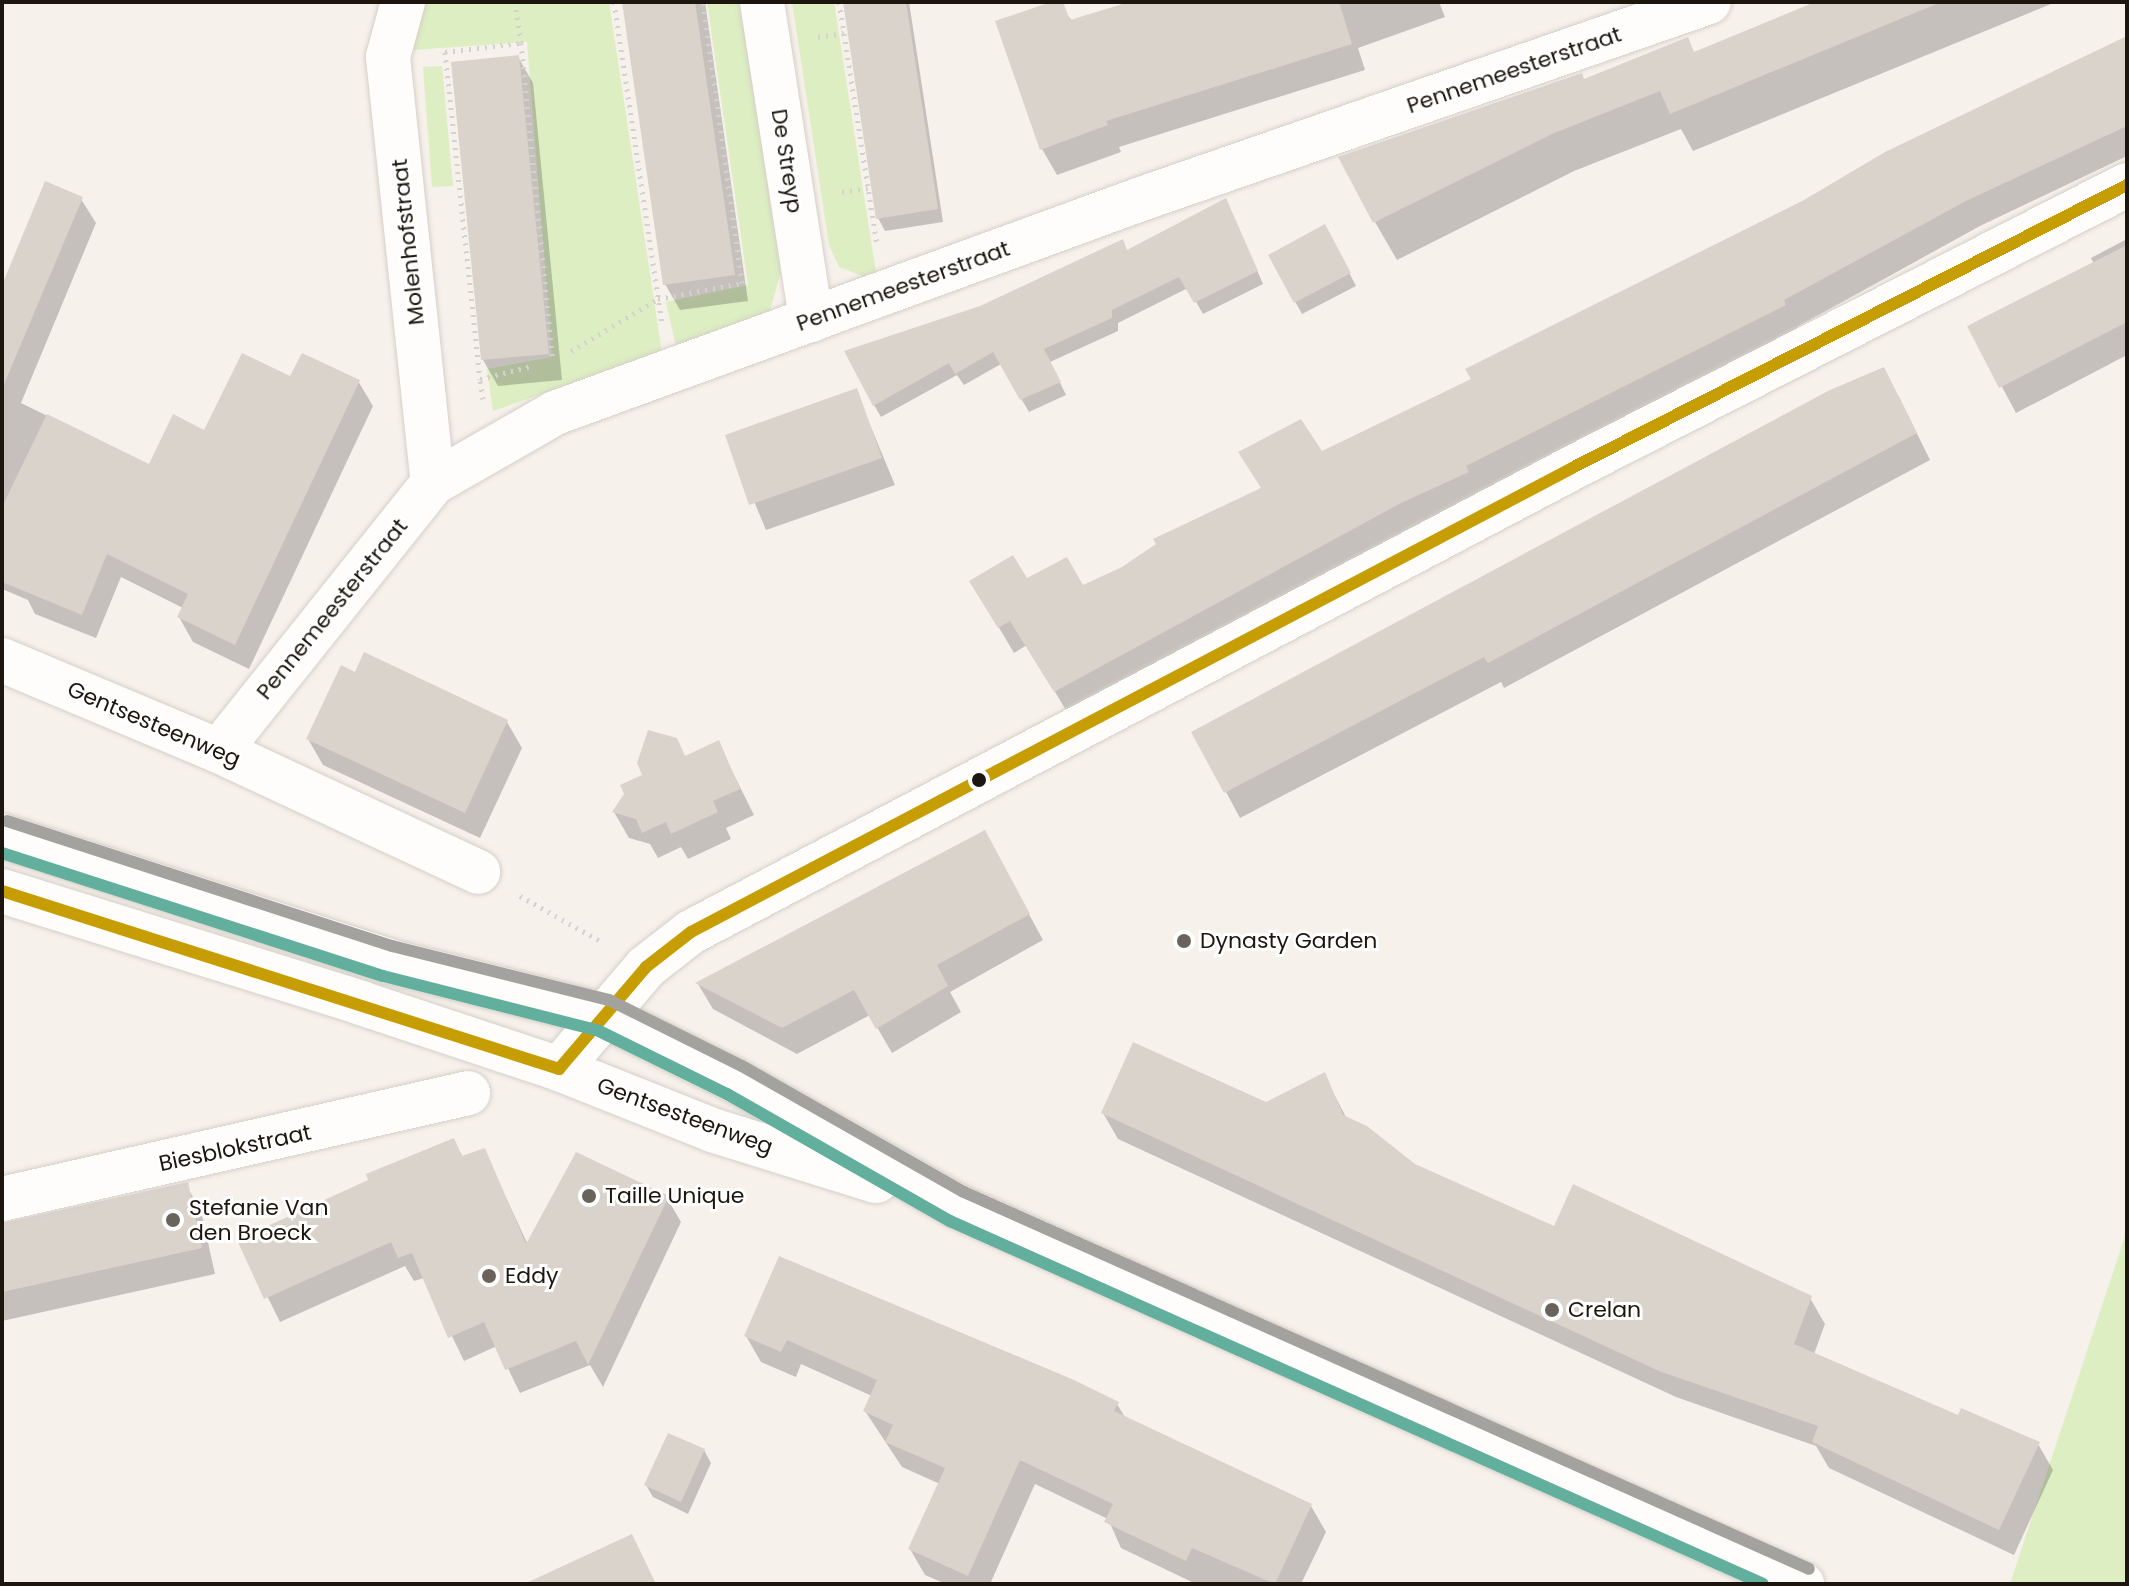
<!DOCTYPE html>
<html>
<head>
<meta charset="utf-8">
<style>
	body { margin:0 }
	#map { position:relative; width:2129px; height:1586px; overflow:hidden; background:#f7f1eb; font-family:Poppins,sans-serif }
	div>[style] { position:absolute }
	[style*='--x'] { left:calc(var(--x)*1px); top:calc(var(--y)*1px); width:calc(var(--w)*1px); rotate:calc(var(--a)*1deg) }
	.green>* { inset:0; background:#dceec2 }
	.shadow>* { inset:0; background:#0003 }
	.building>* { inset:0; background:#d9d3cc }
	.path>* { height:5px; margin-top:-2.5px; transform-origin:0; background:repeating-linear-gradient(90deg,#d4d2d1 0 2px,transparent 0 8px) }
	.roads { filter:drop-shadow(0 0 2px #d5cfc8) drop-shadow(0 0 2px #d5cfc8) }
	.minor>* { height:44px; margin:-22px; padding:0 22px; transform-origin:22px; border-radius:22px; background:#fefdfc }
	.major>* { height:44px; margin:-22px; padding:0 22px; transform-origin:22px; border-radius:22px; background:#fefdfc }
	.bus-1>* { height:12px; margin:-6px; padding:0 6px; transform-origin:6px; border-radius:6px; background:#c69e04 }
	.bus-2>* { height:12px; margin:-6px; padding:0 6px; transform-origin:6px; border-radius:6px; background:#61af9c }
	.bus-3>* { height:12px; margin:-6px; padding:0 6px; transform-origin:6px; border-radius:6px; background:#a4a29f }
	.dots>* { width:22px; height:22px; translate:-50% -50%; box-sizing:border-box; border:4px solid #fff; border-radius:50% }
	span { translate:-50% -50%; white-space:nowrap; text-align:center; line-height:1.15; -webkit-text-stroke:6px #fff; paint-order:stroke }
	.street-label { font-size:22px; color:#1c160e }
	.poi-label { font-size:22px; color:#1c160e }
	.left { translate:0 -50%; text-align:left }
	.frame { position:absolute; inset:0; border:4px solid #1c160e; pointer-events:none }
</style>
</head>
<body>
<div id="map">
	<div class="green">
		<div style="clip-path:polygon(421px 2px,609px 2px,662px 353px,493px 411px,487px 369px,552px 357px,527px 42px,412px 50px)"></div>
		<div style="clip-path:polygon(707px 2px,741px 2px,781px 271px,769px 314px,676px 347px,666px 302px,748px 285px)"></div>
		<div style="clip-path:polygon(792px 2px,834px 2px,876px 273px,863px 276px,839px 267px,829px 245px)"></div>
		<div style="clip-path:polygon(442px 66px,453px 186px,432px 187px,423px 67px)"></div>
		<div style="clip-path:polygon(2127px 1230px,2127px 1584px,2010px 1584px)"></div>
	</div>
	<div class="shadow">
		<div style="clip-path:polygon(624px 2px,705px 2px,748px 301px,680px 310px,665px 284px)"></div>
		<div style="clip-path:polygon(845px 2px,909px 2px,943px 222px,885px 231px,878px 218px)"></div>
		<div style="clip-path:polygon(1057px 2px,1073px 22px,1135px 2px,1439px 2px,1445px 17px,1358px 48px,1365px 70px,1119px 147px,1121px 152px,1057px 175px,1042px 149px)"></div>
		<div style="clip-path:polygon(1820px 2px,2056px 2px,1693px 151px,1681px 129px,1574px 171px,1397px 260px,1375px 222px,1584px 81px,1695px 54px)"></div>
		<div style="clip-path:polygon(2127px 37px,2127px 156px,1980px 226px,1797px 327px,1799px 331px,1479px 492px,1482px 499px,1070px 717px,1027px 645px,1014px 653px,972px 582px,1083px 587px,1123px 569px,1321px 453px,1473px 380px)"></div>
		<div style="clip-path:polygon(518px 57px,533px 83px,562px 380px,498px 386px,483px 360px)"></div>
		<div style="clip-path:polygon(81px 199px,96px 223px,21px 403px,150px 466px,291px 379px,358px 381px,373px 406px,249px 669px,193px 642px,179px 617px,183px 608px,121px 577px,96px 638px,35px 614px,28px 600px,2px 589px,2px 291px)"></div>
		<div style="clip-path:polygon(1232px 213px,1263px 284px,1203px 314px,1188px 288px,1118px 323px,1118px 331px,1050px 362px,1066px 395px,1029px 412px,1001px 364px,964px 385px,957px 375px,881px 417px,874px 405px,981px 308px)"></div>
		<div style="clip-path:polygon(1332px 239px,1356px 286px,1302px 314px,1270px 256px)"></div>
		<div style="clip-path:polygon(2127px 239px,2127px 355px,2016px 413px,1970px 327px,2094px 264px,2091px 258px)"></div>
		<div style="clip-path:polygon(856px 391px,895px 485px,766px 530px,727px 437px)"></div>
		<div style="clip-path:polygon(1898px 395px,1930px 460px,1504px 688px,1501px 682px,1240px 818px,1226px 792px)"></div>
		<div style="clip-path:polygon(356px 674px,507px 722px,522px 748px,480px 838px,323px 765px,308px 739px)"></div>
		<div style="clip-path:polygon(718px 743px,754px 815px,726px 828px,731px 839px,688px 859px,681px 847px,658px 858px,650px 844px,629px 838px,614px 812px,686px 758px)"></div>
		<div style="clip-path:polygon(999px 859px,1043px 940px,950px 992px,961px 1012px,892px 1053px,870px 1015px,797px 1054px,713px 1009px,698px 984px)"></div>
		<div style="clip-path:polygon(1324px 1075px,1347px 1119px,1414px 1165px,1555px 1228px,1810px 1298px,1825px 1324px,1814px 1354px,1959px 1417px,2038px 1444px,2053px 1470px,2014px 1555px,1829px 1468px,1816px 1446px,1676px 1397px,1118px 1139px,1103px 1113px,1266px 1104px)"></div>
		<div style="clip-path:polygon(454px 1141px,463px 1157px,484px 1150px,528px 1245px,667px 1198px,681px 1222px,603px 1387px,590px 1365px,520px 1393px,497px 1346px,464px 1361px,424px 1278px,414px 1281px,405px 1266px,280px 1322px,240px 1241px)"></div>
		<div style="clip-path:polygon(186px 1185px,201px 1211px,215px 1274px,2px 1321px,2px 1225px)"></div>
		<div style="clip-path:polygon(780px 1259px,1117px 1404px,1126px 1419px,1311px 1506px,1326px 1532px,1301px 1584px,1196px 1584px,1121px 1548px,1108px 1519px,1035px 1484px,990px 1584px,946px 1584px,925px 1575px,910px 1549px,940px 1484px,902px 1467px,865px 1411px,872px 1396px,801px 1364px,796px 1377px,761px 1362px,746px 1336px)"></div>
		<div style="clip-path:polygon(704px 1450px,711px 1463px,688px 1514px,653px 1497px,646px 1485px)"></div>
	</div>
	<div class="building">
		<div style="clip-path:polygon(622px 2px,695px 2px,735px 275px,663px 285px)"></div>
		<div style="clip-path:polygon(843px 2px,906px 2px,938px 209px,876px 219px)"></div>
		<div style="clip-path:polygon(1051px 2px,1063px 2px,1070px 20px,1129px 2px,1339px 2px,1352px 44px,1106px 121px,1108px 125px,1040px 150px,995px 21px)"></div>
		<div style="clip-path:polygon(1815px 2px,1939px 3px,1670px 114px,1660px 91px,1552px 134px,1373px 223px,1338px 157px,1582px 73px,1584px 79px,1688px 37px,1694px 52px)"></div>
		<div style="clip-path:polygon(2127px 36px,2127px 126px,1966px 201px,1784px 300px,1786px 305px,1466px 466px,1469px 472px,1401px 503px,1054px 692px,1010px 621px,998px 628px,969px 581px,1013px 555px,1027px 578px,1067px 557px,1083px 585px,1122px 567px,1156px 544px,1153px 539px,1261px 488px,1238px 452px,1301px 419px,1322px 451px,1471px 379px,1465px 369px,1804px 200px,1885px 152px)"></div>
		<div style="clip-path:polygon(519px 55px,549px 354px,481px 360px,451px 62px)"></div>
		<div style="clip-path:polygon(45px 181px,83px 197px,2px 389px,2px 285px)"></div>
		<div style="clip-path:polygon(1226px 198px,1258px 271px,1194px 303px,1179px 277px,1112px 310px,1112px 318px,1044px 349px,1061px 382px,1020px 400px,993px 352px,955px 374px,949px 363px,873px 406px,844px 351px,980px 306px,1123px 239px,1127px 250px)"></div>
		<div style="clip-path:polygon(1325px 224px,1351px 273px,1294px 303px,1268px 255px)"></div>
		<div style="clip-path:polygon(2127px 245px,2127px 322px,1999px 388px,1967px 326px)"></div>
		<div style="clip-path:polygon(242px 353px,290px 376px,302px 353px,360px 380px,235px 645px,177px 617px,188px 594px,107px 554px,82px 615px,2px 582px,2px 507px,47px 414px,149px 464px,173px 414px,204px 430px)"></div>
		<div style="clip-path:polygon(1884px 367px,1917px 433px,1488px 663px,1484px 657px,1224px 793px,1191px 732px,1830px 390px)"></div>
		<div style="clip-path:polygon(857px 388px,882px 458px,749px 505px,725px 435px)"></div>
		<div style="clip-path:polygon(364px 652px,508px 720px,465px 813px,306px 739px,341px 665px,355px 672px)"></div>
		<div style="clip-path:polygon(648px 730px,677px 738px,685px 756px,719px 740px,740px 789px,713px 801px,718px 812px,671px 834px,666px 822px,642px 833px,636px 819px,612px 812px,624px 794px,620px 785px,642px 775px,637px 763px)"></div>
		<div style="clip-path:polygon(985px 830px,1030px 914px,937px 965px,948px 986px,876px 1029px,854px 990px,782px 1028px,695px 983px)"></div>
		<div style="clip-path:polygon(1133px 1042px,1266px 1102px,1325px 1072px,1343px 1115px,1367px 1126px,1415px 1164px,1554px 1226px,1573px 1184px,1812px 1296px,1794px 1344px,1958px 1415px,1961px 1408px,2040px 1442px,1999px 1530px,1812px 1442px,1818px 1426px,1659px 1371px,1101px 1113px)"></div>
		<div style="clip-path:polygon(454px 1138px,462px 1156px,485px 1148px,526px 1244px,576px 1152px,669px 1196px,588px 1365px,576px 1341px,505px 1370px,484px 1322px,448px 1338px,412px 1253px,398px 1258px,391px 1242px,264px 1299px,237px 1240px,368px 1180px,366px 1174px)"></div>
		<div style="clip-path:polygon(188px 1182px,202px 1248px,2px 1292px,2px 1223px)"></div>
		<div style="clip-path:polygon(779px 1256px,1074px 1380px,1119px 1402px,1114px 1411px,1312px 1504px,1275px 1584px,1192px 1548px,1186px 1561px,1104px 1522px,1113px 1504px,1020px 1460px,968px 1576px,908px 1549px,945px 1468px,885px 1442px,893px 1425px,863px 1411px,877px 1380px,787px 1340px,781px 1352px,744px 1336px)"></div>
		<div style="clip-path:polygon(668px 1433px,705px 1449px,681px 1502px,644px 1485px)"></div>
		<div style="clip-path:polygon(632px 1534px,656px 1584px,524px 1584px)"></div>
	</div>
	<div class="path">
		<div style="--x:614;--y:2;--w:325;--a:81.5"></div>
		<div style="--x:839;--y:2;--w:245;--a:81.1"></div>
		<div style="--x:818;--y:37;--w:26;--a:-9"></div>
		<div style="--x:521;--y:43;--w:320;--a:84.3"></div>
		<div style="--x:445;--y:52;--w:329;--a:83.9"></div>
		<div style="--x:445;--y:52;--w:77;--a:-6.8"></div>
		<div style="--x:521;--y:43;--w:41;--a:-98.3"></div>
		<div style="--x:842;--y:192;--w:26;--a:-9"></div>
		<div style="--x:571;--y:351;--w:101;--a:-30.9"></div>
		<div style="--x:658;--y:299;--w:86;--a:-10.8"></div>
		<div style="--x:742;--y:283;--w:284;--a:-97.9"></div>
		<div style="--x:483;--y:399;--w:20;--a:-99"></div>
		<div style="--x:480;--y:379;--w:54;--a:-14"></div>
		<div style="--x:520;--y:896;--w:94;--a:29.3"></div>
	</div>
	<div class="roads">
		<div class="minor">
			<div style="--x:403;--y:2;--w:57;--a:105.3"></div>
			<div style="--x:388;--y:57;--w:428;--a:84"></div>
			<div style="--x:762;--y:2;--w:322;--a:81.2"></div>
			<div style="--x:2;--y:660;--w:235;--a:22.8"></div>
			<div style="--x:219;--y:751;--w:286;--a:25"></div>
			<div style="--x:219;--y:751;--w:343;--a:-51.4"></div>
			<div style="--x:433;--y:483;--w:141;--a:-29.8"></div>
			<div style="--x:555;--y:413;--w:624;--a:-20.06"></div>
			<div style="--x:1141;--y:199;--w:601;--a:-19.13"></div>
			<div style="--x:559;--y:1069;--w:134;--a:-49.5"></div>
			<div style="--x:646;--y:967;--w:57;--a:-37.9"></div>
			<div style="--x:691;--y:932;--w:996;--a:-27.77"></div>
			<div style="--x:1572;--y:468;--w:623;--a:-27.02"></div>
			<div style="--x:2;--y:1199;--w:478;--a:-12.8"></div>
		</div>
		<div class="major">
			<div style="--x:2;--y:836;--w:406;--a:17.9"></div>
			<div style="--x:388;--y:961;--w:222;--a:14.1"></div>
			<div style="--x:603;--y:1015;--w:146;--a:26.4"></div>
			<div style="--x:734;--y:1080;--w:256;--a:29.5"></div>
			<div style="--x:957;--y:1206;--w:926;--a:24.1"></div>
			<div style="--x:2;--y:891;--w:376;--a:17.3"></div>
			<div style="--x:361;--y:1003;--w:209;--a:18.4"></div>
			<div style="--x:559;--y:1069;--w:165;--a:21.7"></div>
			<div style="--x:712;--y:1130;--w:172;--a:17.3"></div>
		</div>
	</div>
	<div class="bus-1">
		<div style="--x:2;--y:891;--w:585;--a:17.72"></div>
		<div style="--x:559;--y:1069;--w:134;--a:-49.5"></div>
		<div style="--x:646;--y:967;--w:57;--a:-37.9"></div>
		<div style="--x:691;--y:932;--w:996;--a:-27.77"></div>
		<div style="--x:1572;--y:468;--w:623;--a:-27.02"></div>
	</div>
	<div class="bus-2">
		<div style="--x:2;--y:853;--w:400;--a:17.9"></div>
		<div style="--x:383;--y:976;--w:221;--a:14.2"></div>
		<div style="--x:597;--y:1030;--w:145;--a:26.2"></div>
		<div style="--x:727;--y:1094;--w:257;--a:29.7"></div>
		<div style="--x:950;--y:1221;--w:890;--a:24.06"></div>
	</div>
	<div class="bus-3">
		<div style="--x:7;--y:821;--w:405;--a:18"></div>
		<div style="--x:392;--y:946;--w:224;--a:14"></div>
		<div style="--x:609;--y:1000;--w:148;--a:26.4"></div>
		<div style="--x:742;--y:1066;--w:255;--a:29.6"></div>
		<div style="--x:964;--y:1192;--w:925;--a:24.04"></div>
	</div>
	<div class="dots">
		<div style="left:979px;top:780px;background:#1c160e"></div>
		<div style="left:1184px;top:941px;background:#69635b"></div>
		<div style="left:589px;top:1196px;background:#69635b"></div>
		<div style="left:173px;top:1220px;background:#69635b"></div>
		<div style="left:489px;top:1276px;background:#69635b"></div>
		<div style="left:1552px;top:1310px;background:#69635b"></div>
	</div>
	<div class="street-label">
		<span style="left:1514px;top:70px;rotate:-19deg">Pennemeesterstraat</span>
		<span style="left:787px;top:161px;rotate:81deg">De Streyp</span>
		<span style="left:408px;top:242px;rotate:-96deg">Molenhofstraat</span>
		<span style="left:903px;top:286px;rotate:-20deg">Pennemeesterstraat</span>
		<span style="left:332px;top:609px;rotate:-51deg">Pennemeesterstraat</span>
		<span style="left:154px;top:724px;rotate:23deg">Gentsesteenweg</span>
		<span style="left:685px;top:1116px;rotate:20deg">Gentsesteenweg</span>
		<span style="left:235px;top:1148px;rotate:-12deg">Biesblokstraat</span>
	</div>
	<div class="poi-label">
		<span class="left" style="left:1200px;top:941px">Dynasty Garden</span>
		<span class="left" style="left:605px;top:1196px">Taille Unique</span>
		<span class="left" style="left:189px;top:1220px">Stefanie Van<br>den Broeck</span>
		<span class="left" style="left:505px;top:1276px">Eddy</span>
		<span class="left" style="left:1568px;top:1310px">Crelan</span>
	</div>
	<div class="frame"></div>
</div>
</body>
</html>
